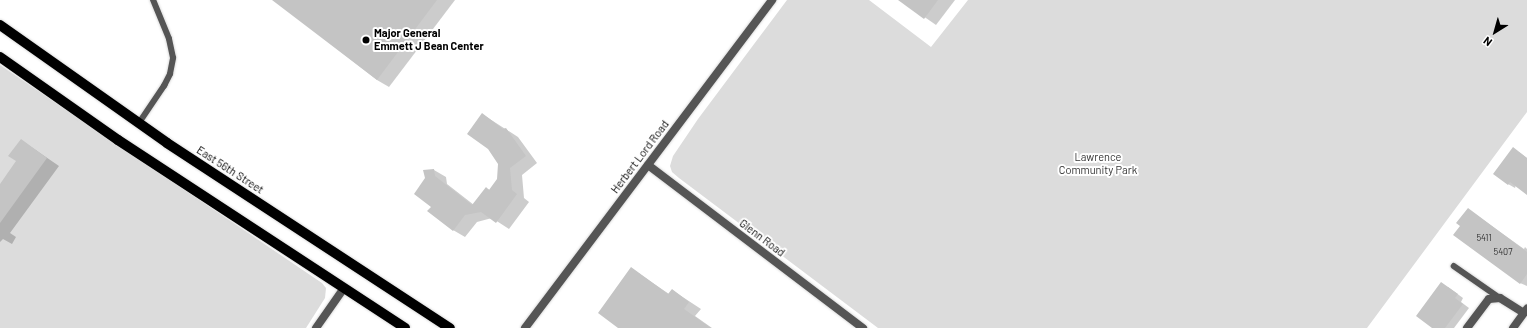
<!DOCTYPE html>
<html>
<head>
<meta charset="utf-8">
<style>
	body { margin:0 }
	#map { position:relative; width:1527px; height:328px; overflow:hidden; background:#fff; font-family:Barlow,sans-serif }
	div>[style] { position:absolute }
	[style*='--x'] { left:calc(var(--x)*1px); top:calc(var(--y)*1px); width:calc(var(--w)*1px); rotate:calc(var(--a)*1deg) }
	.green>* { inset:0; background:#dcdcdc }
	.shadow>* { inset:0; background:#0003 }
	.building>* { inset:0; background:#c4c4c4 }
	.roads { filter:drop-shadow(0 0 1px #dbdbdb) drop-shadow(0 0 1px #dbdbdb) }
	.lane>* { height:5.5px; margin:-2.75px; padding:0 2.75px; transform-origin:2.75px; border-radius:2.75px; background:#555 }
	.street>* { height:8px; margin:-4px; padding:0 4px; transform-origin:4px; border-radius:4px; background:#555 }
	.primary>* { height:10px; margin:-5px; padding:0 5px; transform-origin:5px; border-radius:5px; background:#000 }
	.dots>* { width:11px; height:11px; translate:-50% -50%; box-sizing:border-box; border:2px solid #fff; border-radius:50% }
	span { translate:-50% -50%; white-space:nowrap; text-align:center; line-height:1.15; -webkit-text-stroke:4px #fff; paint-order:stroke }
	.number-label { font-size:9px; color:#313131 }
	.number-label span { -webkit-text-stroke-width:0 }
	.poi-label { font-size:11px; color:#000; font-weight:700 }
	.left { translate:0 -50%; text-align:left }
	.street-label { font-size:11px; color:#000 }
	.park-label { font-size:11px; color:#333 }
	.north { position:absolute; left:1475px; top:12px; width:40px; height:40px; -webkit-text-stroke:3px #fff; paint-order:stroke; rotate:217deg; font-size:11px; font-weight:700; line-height:16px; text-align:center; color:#000 }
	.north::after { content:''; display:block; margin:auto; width:14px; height:18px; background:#000; clip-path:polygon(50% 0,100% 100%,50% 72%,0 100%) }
</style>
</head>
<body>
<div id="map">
	<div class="green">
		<div style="clip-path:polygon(787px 0,869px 0,931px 47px,968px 0,1527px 0,1527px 112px,1367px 328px,878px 328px,679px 178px,672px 172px,670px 166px,673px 156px,698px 119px)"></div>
		<div style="clip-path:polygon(0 65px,322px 283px,326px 288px,325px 298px,306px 328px,0 328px)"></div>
	</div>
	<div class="shadow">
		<div style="clip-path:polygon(274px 0,455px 0,389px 87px,377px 80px)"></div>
		<div style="clip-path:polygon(900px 0,955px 0,936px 25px)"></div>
		<div style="clip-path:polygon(482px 114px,518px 137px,537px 163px,522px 175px,524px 198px,529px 202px,509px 229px,492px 218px,477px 222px,465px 237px,453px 230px,433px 207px,434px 170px,446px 177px,447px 184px,474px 205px,486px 188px,490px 190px,498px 179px,499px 164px)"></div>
		<div style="clip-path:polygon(21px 140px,59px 166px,10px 233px,16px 237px,12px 244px,3px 239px,0 242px,0 186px,18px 161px)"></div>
		<div style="clip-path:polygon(1519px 152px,1527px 158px,1527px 193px,1516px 185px,1515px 188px,1508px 184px)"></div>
		<div style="clip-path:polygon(1468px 209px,1524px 249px,1525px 247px,1527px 249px,1527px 286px,1520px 283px,1461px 226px)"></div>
		<div style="clip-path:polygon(631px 268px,669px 294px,672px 290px,701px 309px,695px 316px,712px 328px,620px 328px)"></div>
		<div style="clip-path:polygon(1448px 287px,1463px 298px,1461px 302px,1469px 308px,1454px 328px,1433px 328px)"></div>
	</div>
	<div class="building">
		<div style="clip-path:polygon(272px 0,437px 0,377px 80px)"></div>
		<div style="clip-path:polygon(898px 0,938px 0,924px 19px)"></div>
		<div style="clip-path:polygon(482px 113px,503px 129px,506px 128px,526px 156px,510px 168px,512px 190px,517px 194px,496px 223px,481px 212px,465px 215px,453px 231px,427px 211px,431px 207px,414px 194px,425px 178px,423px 170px,434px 169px,435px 176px,472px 205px,486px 187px,489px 190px,497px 179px,498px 164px,488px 149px,467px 134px)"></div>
		<div style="clip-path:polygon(21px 139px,47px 158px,0 223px,0 184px,16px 161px,8px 156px)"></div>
		<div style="clip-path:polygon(1513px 147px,1527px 158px,1527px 195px,1510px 182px,1508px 185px,1493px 174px)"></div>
		<div style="clip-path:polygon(1468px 208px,1527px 252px,1527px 274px,1520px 284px,1453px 235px,1460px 226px,1456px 223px)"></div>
		<div style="clip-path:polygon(631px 267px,668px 294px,672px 289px,689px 302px,684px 309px,711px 328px,618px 328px,598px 313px)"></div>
		<div style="clip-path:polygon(1441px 282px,1458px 294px,1455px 298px,1463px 304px,1445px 328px,1432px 328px,1416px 316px)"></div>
	</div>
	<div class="roads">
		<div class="lane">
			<div style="--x:139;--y:123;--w:45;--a:-56"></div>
			<div style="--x:164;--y:86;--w:13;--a:-63"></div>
			<div style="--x:170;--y:74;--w:16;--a:-79"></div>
			<div style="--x:173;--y:58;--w:19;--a:-102"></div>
			<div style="--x:169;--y:39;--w:42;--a:-112.3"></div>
			<div style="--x:1454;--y:266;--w:56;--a:34.8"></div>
		</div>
		<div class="street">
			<div style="--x:648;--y:165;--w:270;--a:37.2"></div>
			<div style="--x:316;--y:328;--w:49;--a:-55"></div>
			<div style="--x:525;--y:328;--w:411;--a:-53"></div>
			<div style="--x:1467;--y:328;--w:36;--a:-53"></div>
			<div style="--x:1489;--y:299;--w:11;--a:-5"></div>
			<div style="--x:1500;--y:298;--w:28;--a:32"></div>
			<div style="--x:1513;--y:328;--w:24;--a:-54"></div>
		</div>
		<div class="primary">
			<div style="--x:0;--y:25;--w:204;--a:35.2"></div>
			<div style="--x:167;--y:143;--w:338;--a:33.2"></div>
			<div style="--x:0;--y:57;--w:144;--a:35.1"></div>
			<div style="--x:118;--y:140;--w:343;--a:33.2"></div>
		</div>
	</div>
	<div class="dots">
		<div style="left:366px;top:40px;background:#000"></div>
	</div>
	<div class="number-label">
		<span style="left:1484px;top:238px">5411</span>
		<span style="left:1503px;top:252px">5407</span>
	</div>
	<div class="poi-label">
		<span class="left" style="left:374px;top:40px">Major General<br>Emmett J Bean Center</span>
	</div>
	<div class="street-label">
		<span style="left:640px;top:157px;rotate:-53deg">Herbert Lord Road</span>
		<span style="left:230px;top:170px;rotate:33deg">East 56th Street</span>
		<span style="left:762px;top:238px;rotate:37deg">Glenn Road</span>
	</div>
	<div class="park-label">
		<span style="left:1098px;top:164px">Lawrence<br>Community Park</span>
	</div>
	<div class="north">N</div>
</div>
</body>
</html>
